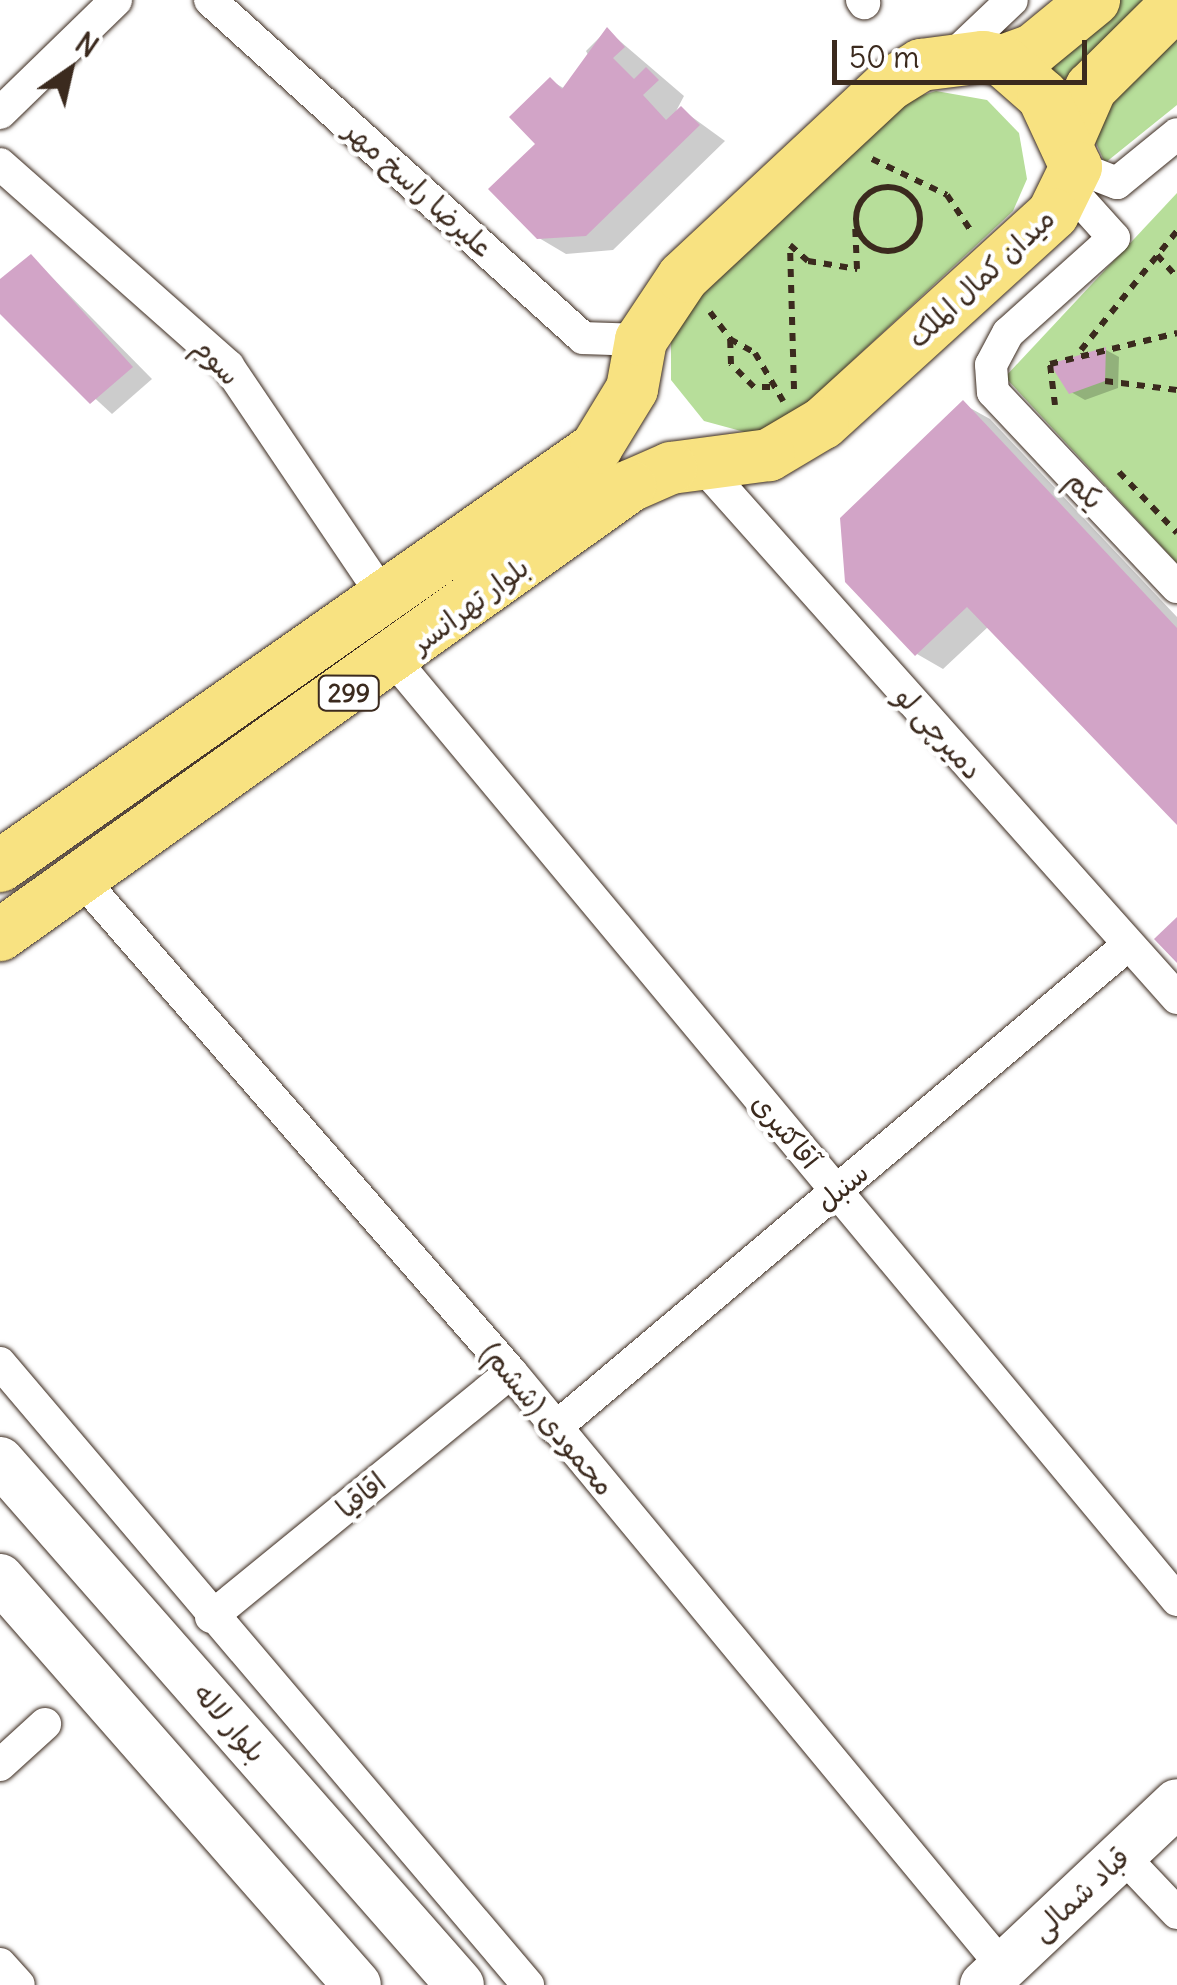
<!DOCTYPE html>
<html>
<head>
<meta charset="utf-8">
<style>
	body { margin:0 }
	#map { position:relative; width:1177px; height:1985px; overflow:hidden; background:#fff; font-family:Delius,"Playpen Sans Arabic",sans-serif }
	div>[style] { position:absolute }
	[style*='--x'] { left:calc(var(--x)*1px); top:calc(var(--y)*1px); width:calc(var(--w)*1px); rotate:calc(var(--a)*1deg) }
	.green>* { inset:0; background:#b7de9a }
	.shadow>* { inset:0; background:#0003 }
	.building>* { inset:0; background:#d2a4c7 }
	.path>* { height:6px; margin-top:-3px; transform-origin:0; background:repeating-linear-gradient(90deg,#3b2a1e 0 8px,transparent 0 16px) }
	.path>.ring { margin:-3px; padding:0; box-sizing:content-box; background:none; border:6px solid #3b2a1e; border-radius:50% }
	.roads { filter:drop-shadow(0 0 2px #3b2a1e) drop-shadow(0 0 2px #3b2a1e) }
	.street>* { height:32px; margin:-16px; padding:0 16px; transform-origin:16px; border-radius:16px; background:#fff }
	.secondary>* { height:48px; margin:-24px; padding:0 24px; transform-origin:24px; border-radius:24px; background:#fff }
	.primary>* { height:52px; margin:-26px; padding:0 26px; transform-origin:26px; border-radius:26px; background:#f8e281 }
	span { translate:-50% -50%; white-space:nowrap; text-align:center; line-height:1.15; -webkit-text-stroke:9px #fff; paint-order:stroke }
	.shield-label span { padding:2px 8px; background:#fff; border:2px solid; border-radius:8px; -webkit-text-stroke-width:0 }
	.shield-label { font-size:25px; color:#3b2a1e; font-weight:700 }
	.street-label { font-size:28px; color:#3b2a1e }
	.north { position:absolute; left:20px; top:20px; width:100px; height:100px; -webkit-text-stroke:8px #fff; paint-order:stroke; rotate:34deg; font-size:28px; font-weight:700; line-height:40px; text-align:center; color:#3b2a1e }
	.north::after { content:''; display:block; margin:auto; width:35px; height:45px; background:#3b2a1e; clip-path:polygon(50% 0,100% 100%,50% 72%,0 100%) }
	.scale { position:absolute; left:832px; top:40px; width:255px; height:45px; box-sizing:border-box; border:5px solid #3b2a1e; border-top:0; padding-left:12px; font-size:30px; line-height:35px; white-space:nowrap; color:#3b2a1e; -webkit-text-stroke:8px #fff; paint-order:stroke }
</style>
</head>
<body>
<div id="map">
	<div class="green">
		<div style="clip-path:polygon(1118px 0,1150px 0,1074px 73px,1062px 80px,1049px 71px,1052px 55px)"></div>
		<div style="clip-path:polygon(1177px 28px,1177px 105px,1105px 163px,1093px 136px,1108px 88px)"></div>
		<div style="clip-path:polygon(936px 91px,987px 100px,1019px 133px,1027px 179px,1013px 211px,792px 417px,752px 434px,704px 421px,671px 380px,671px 324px,913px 98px)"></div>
		<div style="clip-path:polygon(1177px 193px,1177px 563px,1005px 377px)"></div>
	</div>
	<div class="shadow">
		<div style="clip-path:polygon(607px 30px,684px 96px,673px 117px,681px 109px,725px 141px,613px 250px,566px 254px,539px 238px,550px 80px,565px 89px,593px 64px,586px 51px)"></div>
		<div style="clip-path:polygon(32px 257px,152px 379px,112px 414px,0 311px,0 282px)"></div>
		<div style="clip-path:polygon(1106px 350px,1119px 357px,1118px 388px,1085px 400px,1071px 392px)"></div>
		<div style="clip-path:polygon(963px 404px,990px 419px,1177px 617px,1177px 822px,989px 626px,943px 669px,917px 654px)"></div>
	</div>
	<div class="building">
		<div style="clip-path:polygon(607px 27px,625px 47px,613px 58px,634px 79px,646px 67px,659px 80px,643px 95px,666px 120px,681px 106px,700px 125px,586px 236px,537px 239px,488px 189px,535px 144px,509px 117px,550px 77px,562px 89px)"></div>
		<div style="clip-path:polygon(31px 254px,133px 367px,90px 404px,0 314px,0 279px)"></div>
		<div style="clip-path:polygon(1106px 347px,1105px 381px,1069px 394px,1050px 364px)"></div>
		<div style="clip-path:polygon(963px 400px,1177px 628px,1177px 825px,967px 607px,915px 656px,845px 582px,840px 518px)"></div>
		<div style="clip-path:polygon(1177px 917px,1177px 963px,1154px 939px)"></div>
	</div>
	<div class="path">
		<div style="--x:872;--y:159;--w:83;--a:25.6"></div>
		<div style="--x:947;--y:195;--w:43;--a:56.3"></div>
		<div class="ring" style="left:856px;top:187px;width:58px;height:58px"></div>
		<div style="--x:1157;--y:255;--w:30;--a:48"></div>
		<div style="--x:710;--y:312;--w:34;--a:53"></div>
		<div style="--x:1081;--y:350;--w:153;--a:-51.1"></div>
		<div style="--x:1105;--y:381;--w:73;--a:7.1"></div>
		<div style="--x:770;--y:387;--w:16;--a:180"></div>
		<div style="--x:754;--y:387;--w:33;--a:-135"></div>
		<div style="--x:731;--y:364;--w:25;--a:-92"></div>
		<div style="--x:730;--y:339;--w:29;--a:29"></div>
		<div style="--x:755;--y:353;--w:56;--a:59.7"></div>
		<div style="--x:794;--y:389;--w:144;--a:-91.6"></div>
		<div style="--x:790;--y:245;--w:24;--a:42"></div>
		<div style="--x:808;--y:261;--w:50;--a:9.3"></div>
		<div style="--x:857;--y:269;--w:46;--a:-92.5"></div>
		<div style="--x:1055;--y:405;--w:41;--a:-97"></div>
		<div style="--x:1050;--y:364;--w:131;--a:-13.7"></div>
		<div style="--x:1119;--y:472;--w:84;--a:46.4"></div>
	</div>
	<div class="roads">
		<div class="street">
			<div style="--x:210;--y:0;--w:503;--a:42.18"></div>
			<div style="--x:583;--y:338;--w:58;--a:2"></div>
			<div style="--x:862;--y:0;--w:4;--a:56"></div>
			<div style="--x:953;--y:56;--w:81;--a:-43.5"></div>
			<div style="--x:0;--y:113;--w:162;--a:-44.2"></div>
			<div style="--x:0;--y:164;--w:305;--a:41.5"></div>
			<div style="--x:228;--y:366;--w:282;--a:56"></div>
			<div style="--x:1076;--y:167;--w:44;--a:21.3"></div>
			<div style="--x:1117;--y:183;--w:77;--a:-39.2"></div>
			<div style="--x:1069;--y:188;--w:67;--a:48"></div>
			<div style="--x:1114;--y:238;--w:142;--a:138.1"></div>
			<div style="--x:1008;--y:333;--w:36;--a:118"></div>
			<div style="--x:991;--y:365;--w:27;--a:86"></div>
			<div style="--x:993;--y:392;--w:268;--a:46.7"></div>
			<div style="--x:702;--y:465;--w:714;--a:48.29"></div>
			<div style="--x:395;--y:661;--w:1222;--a:50.21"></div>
			<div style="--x:83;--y:881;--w:651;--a:48.92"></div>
			<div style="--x:511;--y:1372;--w:772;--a:50.41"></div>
			<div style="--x:0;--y:1363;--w:816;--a:49.67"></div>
			<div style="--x:555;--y:1428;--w:749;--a:-40.13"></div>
			<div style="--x:211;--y:1617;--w:387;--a:-39.2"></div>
			<div style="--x:0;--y:1765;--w:61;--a:-42.3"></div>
			<div style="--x:1122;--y:1855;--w:80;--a:46.5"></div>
			<div style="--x:0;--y:1964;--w:28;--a:48"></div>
		</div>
		<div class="secondary">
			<div style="--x:0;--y:1461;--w:697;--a:48.72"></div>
			<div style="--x:0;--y:1578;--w:541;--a:48.74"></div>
			<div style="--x:984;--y:1985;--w:265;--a:-43.3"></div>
		</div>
		<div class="primary">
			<div style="--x:1003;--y:61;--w:32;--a:-20"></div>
			<div style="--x:1033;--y:50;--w:79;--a:-39.3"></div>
			<div style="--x:1069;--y:138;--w:55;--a:-66.3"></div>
			<div style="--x:1091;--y:88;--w:121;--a:-44.7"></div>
			<div style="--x:0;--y:866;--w:728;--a:-35.04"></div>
			<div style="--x:596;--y:448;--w:69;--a:-58.6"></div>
			<div style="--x:632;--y:389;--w:50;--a:-79.6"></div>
			<div style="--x:641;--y:340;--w:76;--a:-56.3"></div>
			<div style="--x:683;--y:277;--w:282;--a:-43"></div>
			<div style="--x:889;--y:85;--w:38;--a:-32"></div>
			<div style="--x:921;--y:65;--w:63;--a:-7.4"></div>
			<div style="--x:983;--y:57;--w:20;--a:11"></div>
			<div style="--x:1003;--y:61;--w:53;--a:41.2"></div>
			<div style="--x:1043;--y:96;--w:78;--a:65.1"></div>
			<div style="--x:1076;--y:167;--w:52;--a:116.1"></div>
			<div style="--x:1053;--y:214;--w:311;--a:137.7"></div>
			<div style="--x:823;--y:423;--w:63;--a:149.3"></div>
			<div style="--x:769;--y:455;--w:99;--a:172.4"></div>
			<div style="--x:671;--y:468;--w:45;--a:156.3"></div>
			<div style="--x:630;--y:486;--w:774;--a:144.52"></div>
		</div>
	</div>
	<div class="shield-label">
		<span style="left:349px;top:693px">299</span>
	</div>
	<div class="street-label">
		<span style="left:419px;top:189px;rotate:42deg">علیرضا راسخ مهر</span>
		<span style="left:981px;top:278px;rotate:-43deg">میدان کمال الملک</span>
		<span style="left:217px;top:361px;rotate:47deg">سوم</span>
		<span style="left:1085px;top:490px;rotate:47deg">یکم</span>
		<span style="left:470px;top:605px;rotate:-37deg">بلوار تهرانسر</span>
		<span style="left:939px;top:733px;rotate:48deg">دمیرچی لو</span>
		<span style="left:786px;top:1131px;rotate:50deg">آقاکثیری</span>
		<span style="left:842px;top:1187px;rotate:-40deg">سنبل</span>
		<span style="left:548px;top:1419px;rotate:50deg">محمودی (ششم)</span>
		<span style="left:361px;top:1495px;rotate:-39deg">اقاقیا</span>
		<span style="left:230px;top:1723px;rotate:49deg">بلوار لاله</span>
		<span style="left:1080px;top:1894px;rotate:-43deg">قباد شمالی</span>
	</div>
	<div class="north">N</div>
	<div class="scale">50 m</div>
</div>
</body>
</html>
